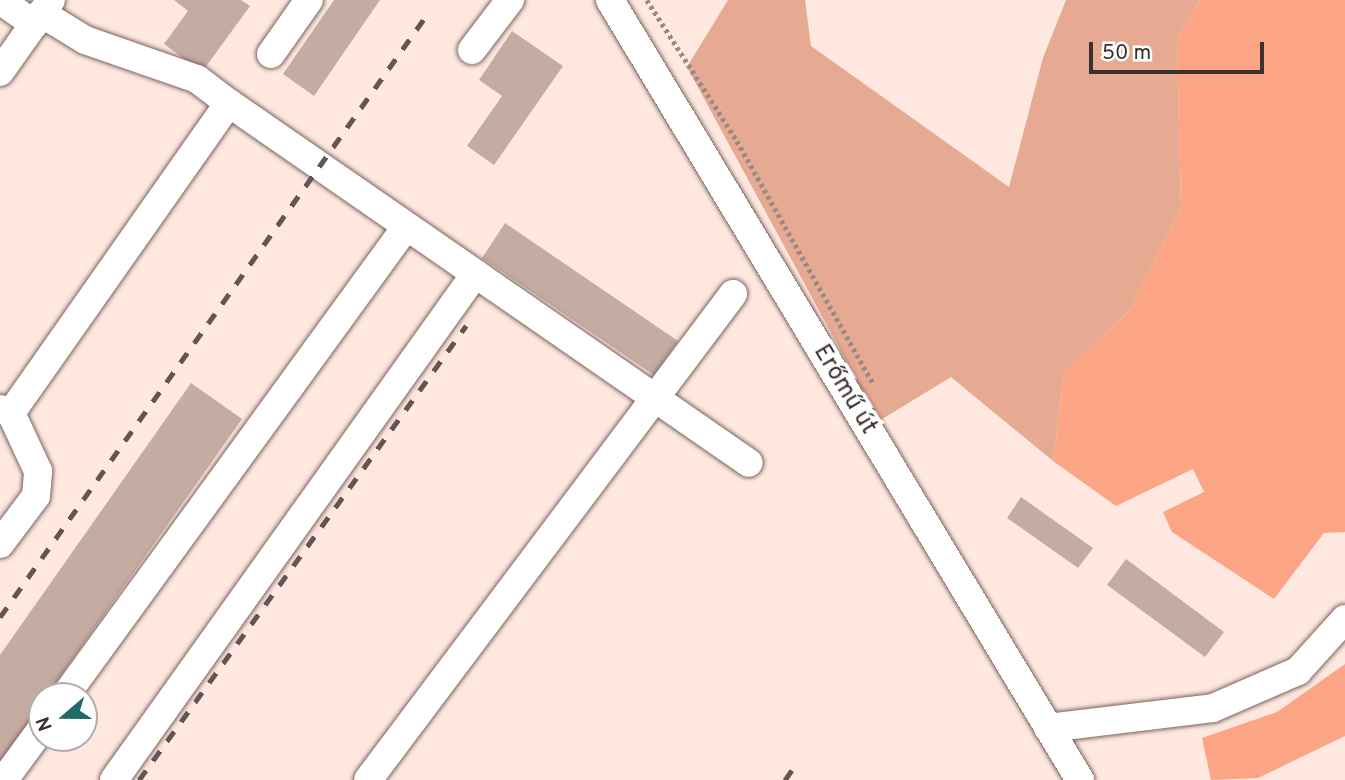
<!DOCTYPE html>
<html>
<head>
<meta charset="utf-8">
<style>
	body { margin:0 }
	#map { position:relative; width:1345px; height:780px; overflow:hidden; background:#fee8e0; font-family:Overpass,sans-serif }
	div>[style] { position:absolute }
	[style*='--x'] { left:calc(var(--x)*1px); top:calc(var(--y)*1px); width:calc(var(--w)*1px); rotate:calc(var(--a)*1deg) }
	.green>* { inset:0; background:#e6a992 }
	.water>* { inset:0; background:#fca584 }
	.building>* { inset:0; background:#c5aca3 }
	.path>* { height:4.5px; margin-top:-2.25px; transform-origin:0; background:repeating-linear-gradient(90deg,#998984 0 3.5px,transparent 0 7px) }
	.roads { filter:drop-shadow(0 0 2px #7a635b) drop-shadow(0 0 2px #7a635b) }
	.minor>* { height:28px; margin:-14px; padding:0 14px; transform-origin:14px; border-radius:14px; background:#fff }
	.rail>* { height:5px; margin-top:-2.5px; transform-origin:0; background:repeating-linear-gradient(90deg,#635551 0 12px,transparent 0 24px) }
	span { translate:-50% -50%; white-space:nowrap; text-align:center; line-height:1.15; -webkit-text-stroke:7px #fff; paint-order:stroke }
	.street-label { font-size:24px; color:#3c312e }
	.north { position:absolute; left:28px; top:682px; width:70px; height:70px; box-sizing:border-box; background:#fff; border:2px solid #b1adab; border-radius:50%; rotate:250deg; font-size:19px; font-weight:700; line-height:28px; text-align:center; color:#3c312e }
	.north::after { content:''; display:block; margin:auto; width:24px; height:32px; background:#1e6a67; clip-path:polygon(50% 0,100% 100%,50% 72%,0 100%) }
	.scale { position:absolute; left:1089px; top:42px; width:175px; height:32px; box-sizing:border-box; border:4px solid #3c312e; border-top:0; padding-left:9px; font-size:21px; line-height:24px; white-space:nowrap; color:#3c312e; -webkit-text-stroke:5px #fff; paint-order:stroke }
</style>
</head>
<body>
<div id="map">
	<div class="green">
		<div style="clip-path:polygon(728px 0,805px 0,811px 46px,1009px 187px,1043px 58px,1066px 0,1200px 0,1177px 40px,1181px 208px,1129px 311px,1064px 372px,1053px 461px,951px 377px,879px 421px,687px 67px)"></div>
	</div>
	<div class="water">
		<div style="clip-path:polygon(1200px 0,1345px 0,1345px 532px,1324px 533px,1274px 599px,1172px 532px,1163px 512px,1204px 492px,1193px 469px,1116px 506px,1053px 461px,1064px 372px,1129px 311px,1181px 208px,1177px 40px)"></div>
		<div style="clip-path:polygon(1345px 664px,1345px 736px,1258px 778px,1211px 780px,1202px 738px,1277px 712px)"></div>
	</div>
	<div class="building">
		<div style="clip-path:polygon(174px 0,241px 0,250px 6px,202px 72px,164px 44px,188px 11px)"></div>
		<div style="clip-path:polygon(334px 0,380px 0,314px 96px,283px 74px)"></div>
		<div style="clip-path:polygon(512px 31px,563px 66px,494px 165px,467px 146px,502px 96px,479px 80px)"></div>
		<div style="clip-path:polygon(505px 223px,678px 341px,654px 375px,482px 258px)"></div>
		<div style="clip-path:polygon(191px 383px,242px 419px,0 762px,0 655px)"></div>
		<div style="clip-path:polygon(1021px 497px,1093px 548px,1078px 568px,1007px 518px)"></div>
		<div style="clip-path:polygon(1126px 559px,1224px 632px,1205px 657px,1107px 585px)"></div>
	</div>
	<div class="path">
		<div style="--x:647;--y:0;--w:167;--a:57.4"></div>
		<div style="--x:737;--y:141;--w:280;--a:60.7"></div>
	</div>
	<div class="roads">
		<div class="minor">
			<div style="--x:0;--y:0;--w:42;--a:35.2"></div>
			<div style="--x:610;--y:0;--w:911;--a:58.93"></div>
			<div style="--x:41;--y:13;--w:52;--a:31.5"></div>
			<div style="--x:85;--y:40;--w:119;--a:19.2"></div>
			<div style="--x:197;--y:79;--w:40;--a:37"></div>
			<div style="--x:472;--y:50;--w:63;--a:-52.8"></div>
			<div style="--x:271;--y:54;--w:66;--a:-54.9"></div>
			<div style="--x:0;--y:72;--w:88;--a:-54.7"></div>
			<div style="--x:0;--y:409;--w:12;--a:20"></div>
			<div style="--x:11;--y:413;--w:379;--a:-54.9"></div>
			<div style="--x:229;--y:103;--w:632;--a:34.7"></div>
			<div style="--x:0;--y:544;--w:60;--a:-53.1"></div>
			<div style="--x:36;--y:496;--w:25;--a:-85"></div>
			<div style="--x:38;--y:471;--w:64;--a:-115"></div>
			<div style="--x:65;--y:696;--w:580;--a:-53.98"></div>
			<div style="--x:1048;--y:728;--w:166;--a:-6.9"></div>
			<div style="--x:1213;--y:708;--w:93;--a:-23.5"></div>
			<div style="--x:1298;--y:671;--w:70;--a:-47.9"></div>
			<div style="--x:4;--y:780;--w:64;--a:-53.8"></div>
			<div style="--x:114;--y:780;--w:622;--a:-54.49"></div>
			<div style="--x:368;--y:780;--w:608;--a:-53.09"></div>
		</div>
	</div>
	<div class="rail">
		<div style="--x:0;--y:617;--w:737;--a:-54.67"></div>
		<div style="--x:139;--y:780;--w:560;--a:-54.24"></div>
		<div style="--x:785;--y:780;--w:19;--a:-55"></div>
	</div>
	<div class="street-label">
		<span style="left:844px;top:390px;rotate:59deg">Erőmű út</span>
	</div>
	<div class="north">N</div>
	<div class="scale">50 m</div>
</div>
</body>
</html>
